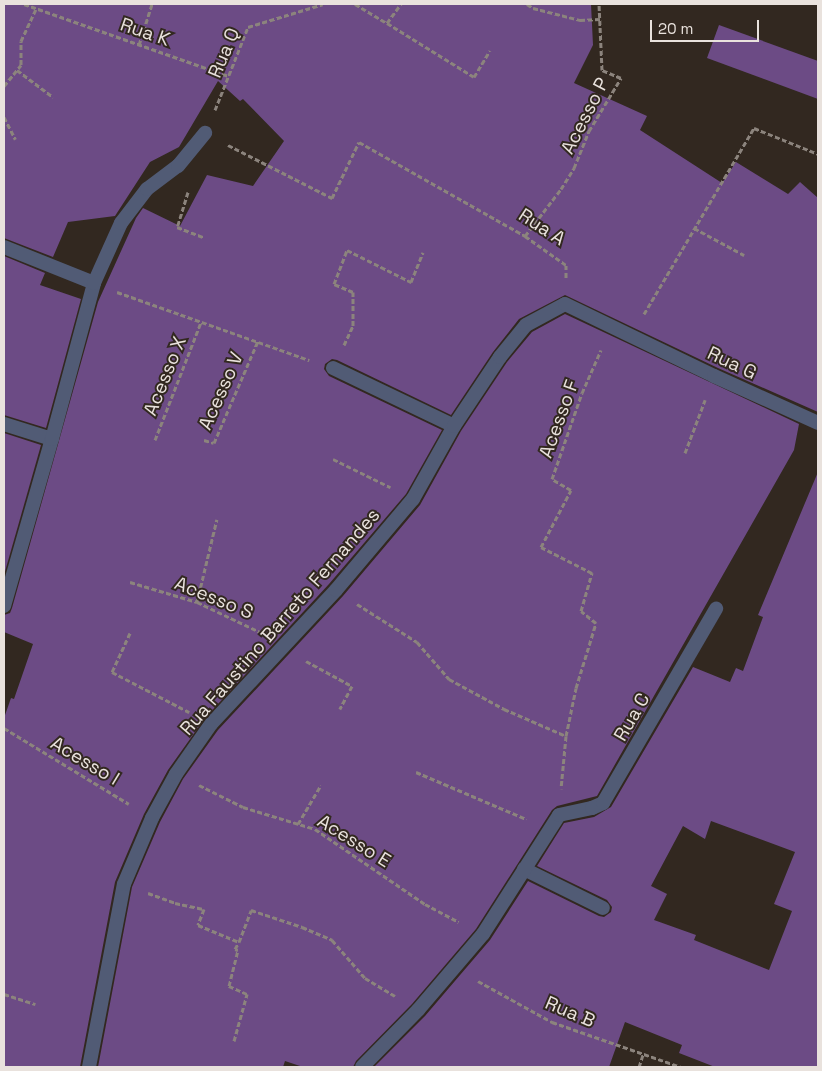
<!DOCTYPE html>
<html>
<head>
<meta charset="utf-8">
<style>
	body { margin:0 }
	#map { position:relative; width:822px; height:1071px; overflow:hidden; background:#322820; font-family:"Space Grotesk",sans-serif }
	div>[style] { position:absolute }
	[style*='--x'] { left:calc(var(--x)*1px); top:calc(var(--y)*1px); width:calc(var(--w)*1px); rotate:calc(var(--a)*1deg) }
	.building>* { inset:0; background:#6c4b85 }
	.path>* { height:3px; margin-top:-1.5px; transform-origin:0; background:repeating-linear-gradient(90deg,#8c847d 0 5px,transparent 0 7.5px) }
	.service>* { height:14px; margin:-7px; padding:0 7px; transform-origin:7px; border-radius:7px; background:#515b75 }
	span { translate:-50% -50%; white-space:nowrap; text-align:center; line-height:1.15; -webkit-text-stroke:4px #322820; paint-order:stroke }
	.street-label { font-size:19px; color:#e9e2dd }
	.frame { position:absolute; inset:0; border:5px solid #e9e2dd; pointer-events:none }
	.scale { position:absolute; left:650px; top:20px; width:109px; height:22px; box-sizing:border-box; border:2px solid #e9e2dd; border-top:0; padding-left:6px; font-size:15px; line-height:18px; white-space:nowrap; color:#e9e2dd; -webkit-text-stroke:4px #322820; paint-order:stroke }
</style>
</head>
<body>
<div id="map">
	<div class="building">
		<div style="clip-path:polygon(4px 4px,591px 4px,593px 45px,574px 83px,647px 116px,640px 130px,722px 183px,736px 162px,788px 194px,800px 182px,818px 198px,818px 412px,718px 368px,565px 295px,519px 319px,493px 352px,451px 415px,337px 360px,332px 359px,325px 364px,324px 369px,329px 376px,442px 430px,406px 494px,329px 584px,205px 718px,168px 770px,144px 814px,115px 882px,80px 1067px,4px 1067px,4px 718px,11px 698px,14px 699px,33px 644px,4px 632px,4px 615px,10px 613px,12px 608px,98px 302px,136px 218px,143px 208px,180px 226px,207px 175px,253px 186px,284px 141px,243px 99px,240px 101px,218px 81px,179px 147px,150px 162px,115px 216px,68px 222px,53px 257px,4px 238px)"></div>
		<div style="clip-path:polygon(719px 25px,818px 61px,818px 99px,707px 58px)"></div>
		<div style="clip-path:polygon(4px 256px,45px 273px,40px 285px,81px 299px,46px 428px,4px 415px)"></div>
		<div style="clip-path:polygon(565px 314px,799px 424px,794px 450px,597px 796px,557px 806px,552px 810px,476px 929px,412px 1004px,356px 1061px,353px 1067px,303px 1067px,285px 1061px,283px 1067px,98px 1067px,132px 887px,160px 822px,183px 779px,218px 730px,343px 596px,420px 505px,461px 431px,507px 362px,532px 332px)"></div>
		<div style="clip-path:polygon(4px 433px,41px 445px,4px 575px)"></div>
		<div style="clip-path:polygon(evenodd,818px 472px,818px 1067px,715px 1067px,679px 1053px,682px 1045px,625px 1022px,609px 1067px,374px 1067px,425px 1016px,490px 940px,528px 881px,599px 916px,604px 917px,611px 912px,612px 907px,607px 900px,537px 866px,564px 823px,594px 817px,611px 807px,693px 667px,730px 682px,736px 668px,743px 671px,763px 617px,758px 615px,818px 472px,711px 821px,795px 852px,774px 904px,792px 911px,769px 970px,694px 940px,696px 935px,654px 920px,667px 894px,651px 886px,683px 826px,705px 839px,711px 821px)"></div>
	</div>
	<div class="path">
		<div style="--x:24;--y:4;--w:216;--a:19.4"></div>
		<div style="--x:355;--y:4;--w:37;--a:31"></div>
		<div style="--x:387;--y:23;--w:24;--a:-54"></div>
		<div style="--x:527;--y:4;--w:7;--a:34"></div>
		<div style="--x:533;--y:8;--w:49;--a:14.3"></div>
		<div style="--x:580;--y:20;--w:20;--a:-3"></div>
		<div style="--x:387;--y:23;--w:102;--a:31.8"></div>
		<div style="--x:474;--y:77;--w:31;--a:-59"></div>
		<div style="--x:139;--y:45;--w:43;--a:-72.4"></div>
		<div style="--x:17;--y:70;--w:45;--a:36.9"></div>
		<div style="--x:4;--y:86;--w:27;--a:-51"></div>
		<div style="--x:21;--y:65;--w:24;--a:-90"></div>
		<div style="--x:21;--y:41;--w:35;--a:-65"></div>
		<div style="--x:215;--y:110;--w:89;--a:-68.3"></div>
		<div style="--x:248;--y:27;--w:78;--a:-17"></div>
		<div style="--x:4;--y:117;--w:25;--a:63"></div>
		<div style="--x:228;--y:145;--w:117;--a:27"></div>
		<div style="--x:332;--y:198;--w:62;--a:-64.3"></div>
		<div style="--x:359;--y:142;--w:191;--a:29.5"></div>
		<div style="--x:525;--y:236;--w:50;--a:35.3"></div>
		<div style="--x:566;--y:265;--w:14;--a:90"></div>
		<div style="--x:188;--y:192;--w:37;--a:107"></div>
		<div style="--x:177;--y:227;--w:28;--a:21"></div>
		<div style="--x:694;--y:228;--w:57;--a:28.4"></div>
		<div style="--x:525;--y:236;--w:59;--a:-52.5"></div>
		<div style="--x:561;--y:189;--w:25;--a:-58"></div>
		<div style="--x:574;--y:168;--w:40;--a:-68"></div>
		<div style="--x:589;--y:131;--w:62;--a:-58.9"></div>
		<div style="--x:621;--y:78;--w:21;--a:-157"></div>
		<div style="--x:602;--y:70;--w:66;--a:-92.6"></div>
		<div style="--x:117;--y:292;--w:204;--a:19.5"></div>
		<div style="--x:644;--y:314;--w:216;--a:-59.4"></div>
		<div style="--x:754;--y:128;--w:69;--a:22.1"></div>
		<div style="--x:344;--y:345;--w:21;--a:-65"></div>
		<div style="--x:353;--y:326;--w:34;--a:-90"></div>
		<div style="--x:353;--y:292;--w:21;--a:-157"></div>
		<div style="--x:334;--y:284;--w:36;--a:-69"></div>
		<div style="--x:347;--y:250;--w:72;--a:26.6"></div>
		<div style="--x:411;--y:282;--w:32;--a:-68"></div>
		<div style="--x:155;--y:440;--w:127;--a:-68.7"></div>
		<div style="--x:204;--y:440;--w:10;--a:17"></div>
		<div style="--x:214;--y:443;--w:111;--a:-66.7"></div>
		<div style="--x:685;--y:453;--w:57;--a:-69.3"></div>
		<div style="--x:333;--y:459;--w:64;--a:26.2"></div>
		<div style="--x:130;--y:582;--w:70;--a:16.6"></div>
		<div style="--x:197;--y:602;--w:72;--a:25.5"></div>
		<div style="--x:197;--y:602;--w:85;--a:-76.5"></div>
		<div style="--x:357;--y:604;--w:71;--a:32.3"></div>
		<div style="--x:417;--y:642;--w:49;--a:49.1"></div>
		<div style="--x:449;--y:679;--w:63;--a:28.6"></div>
		<div style="--x:504;--y:709;--w:68;--a:23.5"></div>
		<div style="--x:566;--y:736;--w:53;--a:95.4"></div>
		<div style="--x:130;--y:633;--w:43;--a:114.8"></div>
		<div style="--x:112;--y:672;--w:87;--a:27.5"></div>
		<div style="--x:306;--y:661;--w:52;--a:28.5"></div>
		<div style="--x:352;--y:686;--w:26;--a:118"></div>
		<div style="--x:4;--y:728;--w:146;--a:31.3"></div>
		<div style="--x:566;--y:736;--w:49;--a:-78.2"></div>
		<div style="--x:576;--y:688;--w:68;--a:-72.9"></div>
		<div style="--x:596;--y:623;--w:19;--a:-141"></div>
		<div style="--x:581;--y:611;--w:40;--a:-74"></div>
		<div style="--x:592;--y:573;--w:57;--a:-153"></div>
		<div style="--x:541;--y:547;--w:64;--a:-62.2"></div>
		<div style="--x:571;--y:490;--w:22;--a:-150"></div>
		<div style="--x:552;--y:479;--w:91;--a:-70.8"></div>
		<div style="--x:582;--y:393;--w:47;--a:-66.2"></div>
		<div style="--x:416;--y:772;--w:120;--a:23.1"></div>
		<div style="--x:199;--y:785;--w:49;--a:26.6"></div>
		<div style="--x:243;--y:807;--w:75;--a:17"></div>
		<div style="--x:315;--y:829;--w:133;--a:34.3"></div>
		<div style="--x:425;--y:904;--w:38;--a:28"></div>
		<div style="--x:298;--y:824;--w:45;--a:-59.5"></div>
		<div style="--x:148;--y:893;--w:29;--a:20"></div>
		<div style="--x:175;--y:903;--w:30;--a:12"></div>
		<div style="--x:204;--y:909;--w:17;--a:111"></div>
		<div style="--x:198;--y:925;--w:44;--a:22.5"></div>
		<div style="--x:239;--y:942;--w:34;--a:-69"></div>
		<div style="--x:251;--y:910;--w:54;--a:18.4"></div>
		<div style="--x:302;--y:927;--w:33;--a:23"></div>
		<div style="--x:332;--y:940;--w:50;--a:49"></div>
		<div style="--x:365;--y:978;--w:35;--a:31"></div>
		<div style="--x:478;--y:981;--w:85;--a:29"></div>
		<div style="--x:552;--y:1022;--w:137;--a:19.2"></div>
		<div style="--x:4;--y:994;--w:33;--a:18"></div>
		<div style="--x:234;--y:1041;--w:49;--a:-74.5"></div>
		<div style="--x:247;--y:994;--w:20;--a:-156"></div>
		<div style="--x:229;--y:986;--w:37;--a:-76"></div>
		<div style="--x:238;--y:950;--w:3;--a:-162"></div>
		<div style="--x:235;--y:949;--w:8;--a:-60"></div>
		<div style="--x:639;--y:1067;--w:13;--a:-72"></div>
	</div>
	<div class="service">
		<div style="--x:4;--y:247;--w:97;--a:21.8"></div>
		<div style="--x:333;--y:368;--w:134;--a:25.6"></div>
		<div style="--x:4;--y:424;--w:50;--a:17.4"></div>
		<div style="--x:4;--y:606;--w:174;--a:-74"></div>
		<div style="--x:52;--y:439;--w:162;--a:-74.9"></div>
		<div style="--x:94;--y:283;--w:66;--a:-65.8"></div>
		<div style="--x:121;--y:223;--w:43;--a:-52.6"></div>
		<div style="--x:147;--y:189;--w:39;--a:-37"></div>
		<div style="--x:178;--y:166;--w:43;--a:-50.7"></div>
		<div style="--x:524;--y:869;--w:88;--a:26.3"></div>
		<div style="--x:89;--y:1067;--w:186;--a:-79.2"></div>
		<div style="--x:124;--y:884;--w:72;--a:-67"></div>
		<div style="--x:152;--y:818;--w:50;--a:-61.4"></div>
		<div style="--x:176;--y:774;--w:61;--a:-55"></div>
		<div style="--x:211;--y:724;--w:183;--a:-47"></div>
		<div style="--x:336;--y:590;--w:119;--a:-49.8"></div>
		<div style="--x:413;--y:499;--w:84;--a:-60.7"></div>
		<div style="--x:454;--y:426;--w:83;--a:-56.3"></div>
		<div style="--x:500;--y:357;--w:41;--a:-50.9"></div>
		<div style="--x:526;--y:325;--w:44;--a:-28.3"></div>
		<div style="--x:565;--y:304;--w:165;--a:25.8"></div>
		<div style="--x:714;--y:376;--w:114;--a:24.3"></div>
		<div style="--x:362;--y:1067;--w:80;--a:-45.5"></div>
		<div style="--x:418;--y:1010;--w:100;--a:-49.5"></div>
		<div style="--x:483;--y:934;--w:141;--a:-57.4"></div>
		<div style="--x:559;--y:815;--w:34;--a:-12"></div>
		<div style="--x:592;--y:808;--w:12;--a:-24"></div>
		<div style="--x:603;--y:803;--w:225;--a:-59.8"></div>
	</div>
	<div class="street-label">
		<span style="left:145px;top:32px;rotate:19deg">Rua K</span>
		<span style="left:224px;top:53px;rotate:-67deg">Rua Q</span>
		<span style="left:585px;top:116px;rotate:-63deg">Acesso P</span>
		<span style="left:542px;top:227px;rotate:33deg">Rua A</span>
		<span style="left:732px;top:363px;rotate:25deg">Rua G</span>
		<span style="left:165px;top:376px;rotate:-68deg">Acesso X</span>
		<span style="left:221px;top:391px;rotate:-66deg">Acesso V</span>
		<span style="left:559px;top:419px;rotate:-70deg">Acesso F</span>
		<span style="left:214px;top:598px;rotate:22deg">Acesso S</span>
		<span style="left:280px;top:622px;rotate:-49deg">Rua Faustino Barreto Fernandes</span>
		<span style="left:632px;top:717px;rotate:-60deg">Rua C</span>
		<span style="left:85px;top:761px;rotate:31deg">Acesso I</span>
		<span style="left:354px;top:841px;rotate:32deg">Acesso E</span>
		<span style="left:570px;top:1012px;rotate:23deg">Rua B</span>
	</div>
	<div class="frame"></div>
	<div class="scale">20 m</div>
</div>
</body>
</html>
